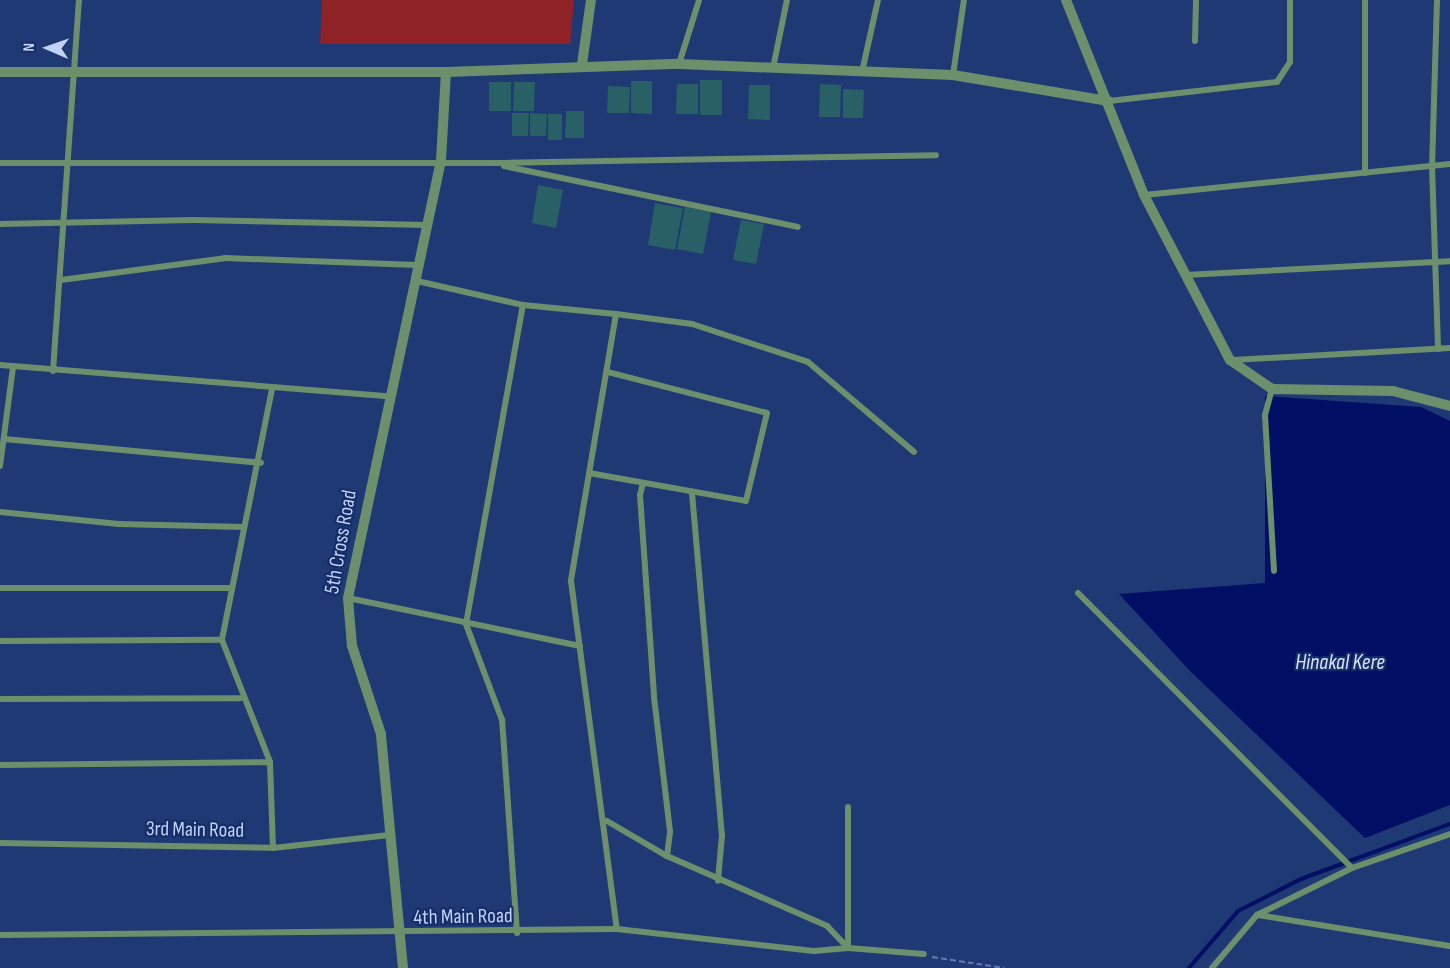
<!DOCTYPE html>
<html>
<head>
<meta charset="utf-8">
<style>
	body { margin:0 }
	#map { position:relative; width:1450px; height:968px; overflow:hidden; background:#1f3975; font-family:"Sofia Sans Condensed",sans-serif }
	div>[style] { position:absolute }
	[style*='--x'] { left:calc(var(--x)*1px); top:calc(var(--y)*1px); width:calc(var(--w)*1px); rotate:calc(var(--a)*1deg) }
	.green>* { inset:0; background:#8e2226 }
	.water>* { inset:0; background:#000e64 }
	.stream>* { height:4px; margin:-2px; padding:0 2px; transform-origin:2px; border-radius:2px; background:#000e64 }
	.building>* { inset:0; background:#286065 }
	.path>* { height:2px; margin-top:-1px; transform-origin:0; background:repeating-linear-gradient(90deg,#647aac 0 6px,transparent 0 9px) }
	.minor>* { height:6px; margin:-3px; padding:0 3px; transform-origin:3px; border-radius:3px; background:#6d906c }
	.tertiary>* { height:10px; margin:-5px; padding:0 5px; transform-origin:5px; border-radius:5px; background:#6d906c }
	span { translate:-50% -50%; white-space:nowrap; text-align:center; line-height:1.15; -webkit-text-stroke:4.5px #152e69; paint-order:stroke }
	.street-label { font-size:21px; color:#c0d2f6 }
	.water-label { font-size:22px; color:#d7e3fb; font-style:italic }
	.north { position:absolute; left:18px; top:18px; width:60px; height:60px; -webkit-text-stroke:4px #152e69; paint-order:stroke; rotate:272deg; font-size:16px; font-weight:700; line-height:24px; text-align:center; color:#c0d2f6 }
	.north::after { content:''; display:block; margin:auto; width:21px; height:27px; background:#c0d2f6; clip-path:polygon(50% 0,100% 100%,50% 72%,0 100%) }
</style>
</head>
<body>
<div id="map">
	<div class="green">
		<div style="clip-path:polygon(322px 0,574px 0,570px 44px,320px 44px)"></div>
	</div>
	<div class="water">
		<div style="clip-path:polygon(1265px 396px,1421px 407px,1450px 421px,1450px 805px,1365px 838px,1190px 671px,1119px 594px,1265px 583px)"></div>
	</div>
	<div class="stream">
		<div style="--x:1189;--y:968;--w:75;--a:-49.3"></div>
		<div style="--x:1238;--y:911;--w:71;--a:-26.9"></div>
		<div style="--x:1301;--y:879;--w:159;--a:-20.3"></div>
	</div>
	<div class="building">
		<div style="clip-path:polygon(700px 80px,722px 80px,722px 115px,700px 115px)"></div>
		<div style="clip-path:polygon(631px 81px,652px 81px,652px 114px,631px 113px)"></div>
		<div style="clip-path:polygon(489px 82px,511px 82px,511px 111px,489px 111px)"></div>
		<div style="clip-path:polygon(514px 82px,535px 82px,534px 111px,513px 111px)"></div>
		<div style="clip-path:polygon(677px 84px,698px 84px,698px 114px,676px 114px)"></div>
		<div style="clip-path:polygon(820px 84px,841px 85px,840px 117px,819px 117px)"></div>
		<div style="clip-path:polygon(749px 85px,770px 85px,770px 120px,748px 119px)"></div>
		<div style="clip-path:polygon(608px 86px,630px 87px,629px 113px,607px 113px)"></div>
		<div style="clip-path:polygon(843px 89px,864px 90px,863px 118px,843px 118px)"></div>
		<div style="clip-path:polygon(566px 111px,584px 111px,584px 138px,565px 138px)"></div>
		<div style="clip-path:polygon(512px 113px,529px 113px,528px 136px,512px 136px)"></div>
		<div style="clip-path:polygon(530px 113px,547px 114px,546px 136px,530px 136px)"></div>
		<div style="clip-path:polygon(548px 114px,562px 114px,562px 140px,548px 140px)"></div>
		<div style="clip-path:polygon(538px 185px,563px 190px,556px 228px,532px 223px)"></div>
		<div style="clip-path:polygon(655px 203px,683px 208px,675px 250px,648px 245px)"></div>
		<div style="clip-path:polygon(685px 207px,711px 212px,703px 254px,677px 249px)"></div>
		<div style="clip-path:polygon(741px 220px,764px 224px,756px 264px,733px 260px)"></div>
	</div>
	<div class="path">
		<div style="--x:932;--y:957;--w:73;--a:8.7"></div>
	</div>
	<div class="minor">
		<div style="--x:1365;--y:0;--w:173;--a:90"></div>
		<div style="--x:1437;--y:0;--w:166;--a:91.7"></div>
		<div style="--x:1432;--y:166;--w:183;--a:88.1"></div>
		<div style="--x:1195;--y:41;--w:41;--a:-88.6"></div>
		<div style="--x:679;--y:64;--w:67;--a:-72.6"></div>
		<div style="--x:773;--y:68;--w:69;--a:-78.4"></div>
		<div style="--x:862;--y:72;--w:74;--a:-77.5"></div>
		<div style="--x:953;--y:75;--w:76;--a:-81.7"></div>
		<div style="--x:1109;--y:101;--w:169;--a:-6.5"></div>
		<div style="--x:1277;--y:82;--w:24;--a:-57"></div>
		<div style="--x:1290;--y:62;--w:62;--a:-90"></div>
		<div style="--x:0;--y:163;--w:492;--a:0"></div>
		<div style="--x:492;--y:163;--w:444;--a:-1"></div>
		<div style="--x:504;--y:166;--w:300;--a:11.7"></div>
		<div style="--x:1144;--y:195;--w:308;--a:-5.8"></div>
		<div style="--x:0;--y:224;--w:193;--a:-1.2"></div>
		<div style="--x:193;--y:220;--w:233;--a:1.2"></div>
		<div style="--x:1185;--y:275;--w:265;--a:-3"></div>
		<div style="--x:61;--y:280;--w:165;--a:-7.6"></div>
		<div style="--x:225;--y:258;--w:192;--a:2.1"></div>
		<div style="--x:417;--y:281;--w:109;--a:12.8"></div>
		<div style="--x:523;--y:305;--w:93;--a:5.5"></div>
		<div style="--x:616;--y:314;--w:271;--a:99.6"></div>
		<div style="--x:571;--y:581;--w:351;--a:82.5"></div>
		<div style="--x:616;--y:314;--w:77;--a:7.5"></div>
		<div style="--x:692;--y:324;--w:122;--a:18.1"></div>
		<div style="--x:808;--y:362;--w:139;--a:40.3"></div>
		<div style="--x:1233;--y:360;--w:217;--a:-3.2"></div>
		<div style="--x:0;--y:365;--w:389;--a:4.6"></div>
		<div style="--x:53;--y:371;--w:372;--a:-86"></div>
		<div style="--x:272;--y:389;--w:256;--a:101.3"></div>
		<div style="--x:222;--y:640;--w:131;--a:68.5"></div>
		<div style="--x:270;--y:762;--w:86;--a:88"></div>
		<div style="--x:1272;--y:389;--w:27;--a:105"></div>
		<div style="--x:1265;--y:415;--w:156;--a:86.7"></div>
		<div style="--x:4;--y:439;--w:258;--a:5.3"></div>
		<div style="--x:0;--y:466;--w:100;--a:-82.5"></div>
		<div style="--x:589;--y:473;--w:159;--a:10.1"></div>
		<div style="--x:746;--y:501;--w:90;--a:-76.6"></div>
		<div style="--x:767;--y:413;--w:165;--a:-165.6"></div>
		<div style="--x:643;--y:483;--w:12;--a:104"></div>
		<div style="--x:640;--y:495;--w:202;--a:86"></div>
		<div style="--x:654;--y:697;--w:136;--a:83.2"></div>
		<div style="--x:670;--y:832;--w:24;--a:97"></div>
		<div style="--x:692;--y:493;--w:343;--a:85"></div>
		<div style="--x:722;--y:835;--w:46;--a:95"></div>
		<div style="--x:0;--y:512;--w:119;--a:5.8"></div>
		<div style="--x:118;--y:524;--w:126;--a:1.4"></div>
		<div style="--x:0;--y:588;--w:231;--a:0"></div>
		<div style="--x:1078;--y:593;--w:388;--a:45.1"></div>
		<div style="--x:348;--y:598;--w:237;--a:11.7"></div>
		<div style="--x:0;--y:641;--w:222;--a:-0.3"></div>
		<div style="--x:0;--y:699;--w:240;--a:-0.2"></div>
		<div style="--x:0;--y:765;--w:270;--a:-0.6"></div>
		<div style="--x:607;--y:821;--w:69;--a:30.3"></div>
		<div style="--x:667;--y:856;--w:175;--a:23.6"></div>
		<div style="--x:827;--y:926;--w:30;--a:46"></div>
		<div style="--x:0;--y:843;--w:273;--a:1"></div>
		<div style="--x:273;--y:848;--w:117;--a:-6.4"></div>
		<div style="--x:1258;--y:915;--w:194;--a:9.2"></div>
		<div style="--x:517;--y:933;--w:214;--a:-94"></div>
		<div style="--x:502;--y:720;--w:103;--a:-110.6"></div>
		<div style="--x:466;--y:624;--w:324;--a:-79.9"></div>
		<div style="--x:0;--y:935;--w:617;--a:-0.56"></div>
		<div style="--x:617;--y:929;--w:198;--a:6.4"></div>
		<div style="--x:814;--y:951;--w:34;--a:-5"></div>
		<div style="--x:848;--y:948;--w:76;--a:4.5"></div>
		<div style="--x:848;--y:947;--w:140;--a:-90"></div>
		<div style="--x:1212;--y:968;--w:70;--a:-49.7"></div>
		<div style="--x:1257;--y:915;--w:106;--a:-26.3"></div>
		<div style="--x:1352;--y:868;--w:104;--a:-19.1"></div>
	</div>
	<div class="tertiary">
		<div style="--x:1066;--y:0;--w:210;--a:68.2"></div>
		<div style="--x:1144;--y:195;--w:186;--a:62.5"></div>
		<div style="--x:1230;--y:360;--w:51;--a:34.6"></div>
		<div style="--x:1272;--y:389;--w:121;--a:0.9"></div>
		<div style="--x:1393;--y:391;--w:59;--a:14.7"></div>
		<div style="--x:582;--y:64;--w:65;--a:-82"></div>
		<div style="--x:0;--y:72;--w:446;--a:0"></div>
		<div style="--x:446;--y:72;--w:233;--a:-2"></div>
		<div style="--x:679;--y:64;--w:274;--a:2.3"></div>
		<div style="--x:953;--y:75;--w:158;--a:9.5"></div>
		<div style="--x:403;--y:968;--w:235;--a:-95.4"></div>
		<div style="--x:381;--y:734;--w:93;--a:-108.2"></div>
		<div style="--x:352;--y:646;--w:48;--a:-94.8"></div>
		<div style="--x:348;--y:598;--w:447;--a:-78"></div>
		<div style="--x:441;--y:161;--w:89;--a:-86.8"></div>
	</div>
	<div class="street-label">
		<span style="left:341px;top:542px;rotate:-80deg">5th Cross Road</span>
		<span style="left:195px;top:830px;rotate:1deg">3rd Main Road</span>
		<span style="left:463px;top:917px;rotate:-1deg">4th Main Road</span>
	</div>
	<div class="water-label">
		<span style="left:1340px;top:663px">Hinakal Kere</span>
	</div>
	<div class="north">N</div>
</div>
</body>
</html>
